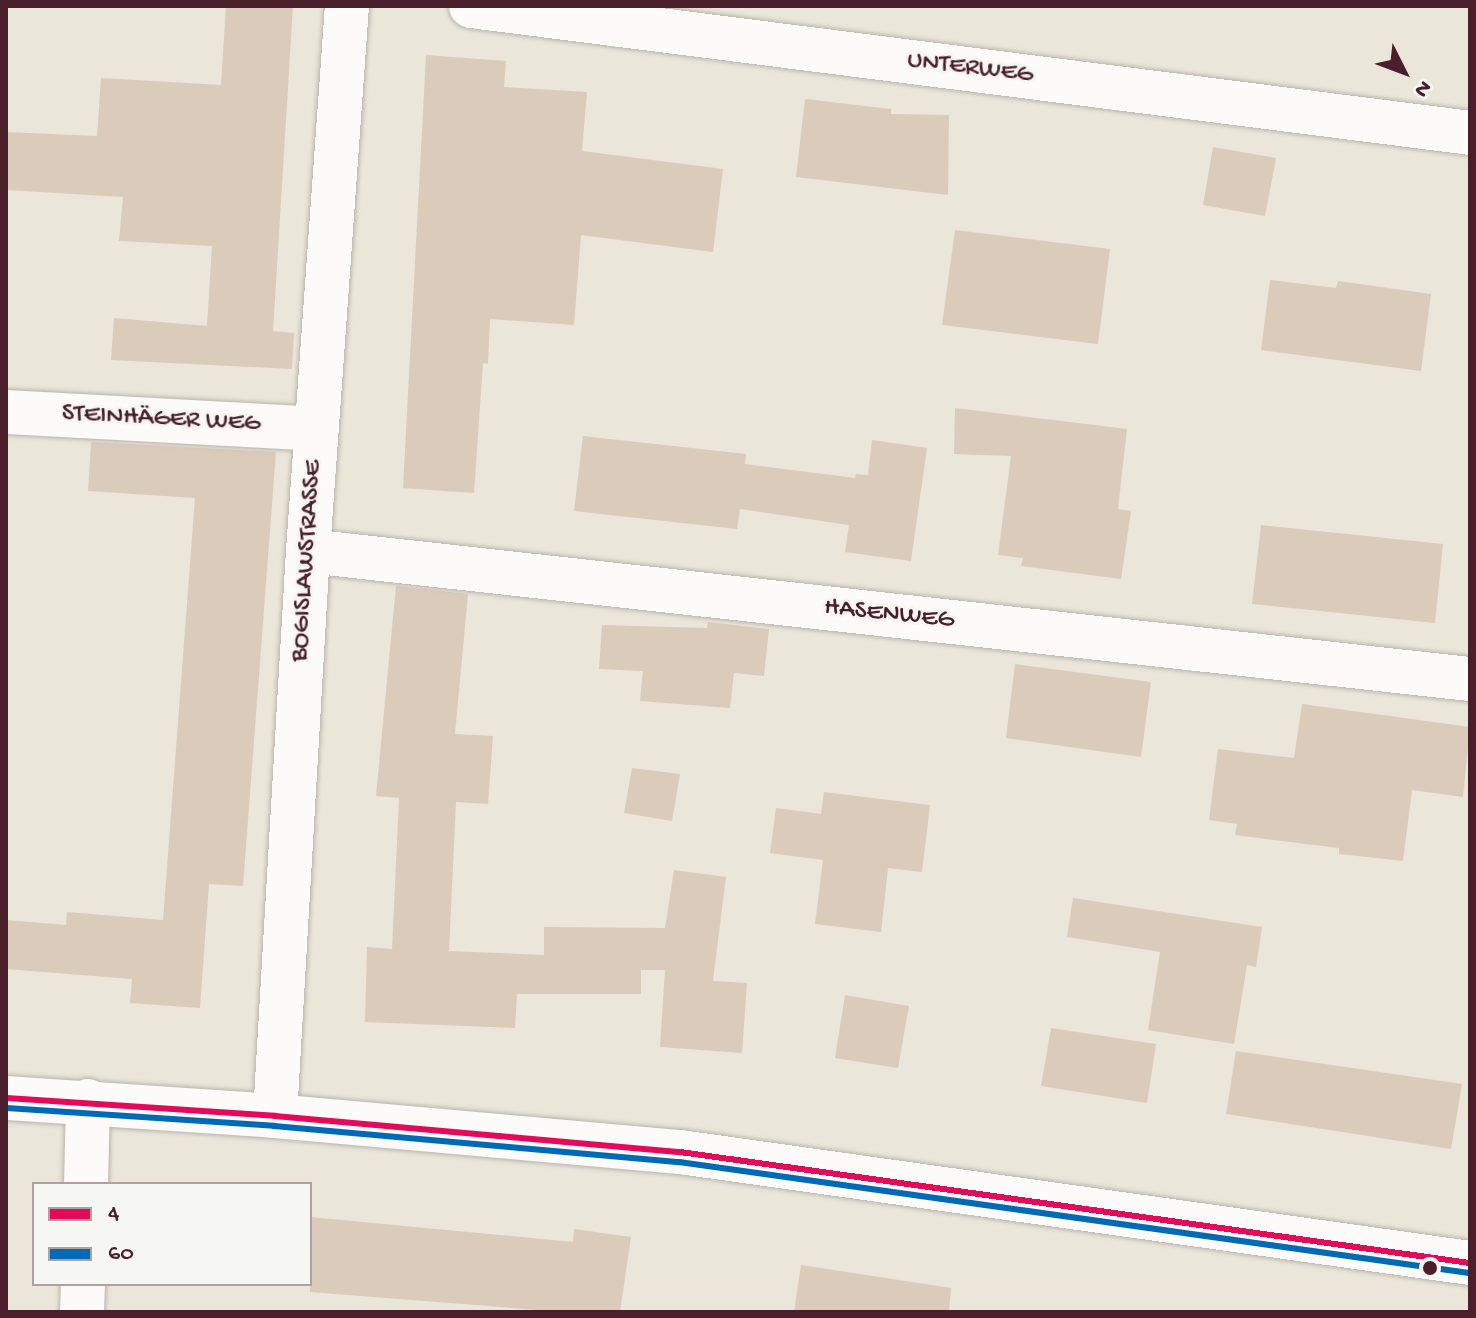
<!DOCTYPE html>
<html>
<head>
<meta charset="utf-8">
<style>
	body { margin:0 }
	#map { position:relative; width:1476px; height:1318px; overflow:hidden; background:#eae6d9; font-family:"Gochi Hand",sans-serif }
	div>[style] { position:absolute }
	[style*='--x'] { left:calc(var(--x)*1px); top:calc(var(--y)*1px); width:calc(var(--w)*1px); rotate:calc(var(--a)*1deg) }
	.building>* { inset:0; background:#dbcbbb }
	.roads { filter:drop-shadow(0 0 2px #bab3ad) drop-shadow(0 0 2px #bab3ad) }
	.minor>* { height:44px; margin:-22px; padding:0 22px; transform-origin:22px; border-radius:22px; background:#fcfbf9 }
	.bus-1>* { height:6px; margin:-3px; padding:0 3px; transform-origin:3px; border-radius:3px; background:#e30b59 }
	.bus-2>* { height:6px; margin:-3px; padding:0 3px; transform-origin:3px; border-radius:3px; background:#006ab7 }
	.dots>* { width:22px; height:22px; translate:-50% -50%; box-sizing:border-box; border:4px solid #f6f6f2; border-radius:50% }
	span { translate:-50% -50%; white-space:nowrap; text-align:center; line-height:1.15; -webkit-text-stroke:6px #f6f6f2; paint-order:stroke }
	.street-label { font-size:26px; color:#4a1f2b }
	.frame { position:absolute; inset:0; border:8px solid #4a1f2b; pointer-events:none }
	.legend { position:absolute; left:32px; top:1182px; width:280px; height:104px; box-sizing:border-box; background:#f6f6f2; border:2px solid #b1a0a2; margin:0; padding:10px 14px; list-style:none; font-size:24px; color:#4a1f2b }
	.legend li { display:flex; align-items:center; gap:16px; height:40px }
	.legend b { width:40px; border:2px solid #b1a0a2 }
	.north { position:absolute; left:1364px; top:32px; width:80px; height:80px; -webkit-text-stroke:6px #f6f6f2; paint-order:stroke; rotate:132deg; font-size:22px; font-weight:700; line-height:32px; text-align:center; color:#4a1f2b }
	.north::after { content:''; display:block; margin:auto; width:28px; height:36px; background:#4a1f2b; clip-path:polygon(50% 0,100% 100%,50% 72%,0 100%) }
</style>
</head>
<body>
<div id="map">
	<div class="building">
		<div style="clip-path:polygon(226px 6px,293px 6px,273px 331px,294px 333px,292px 369px,111px 360px,114px 318px,207px 326px,212px 246px,119px 241px,123px 197px,6px 190px,6px 132px,97px 136px,101px 78px,221px 85px)"></div>
		<div style="clip-path:polygon(426px 55px,506px 61px,504px 87px,587px 92px,582px 151px,723px 169px,713px 252px,581px 235px,574px 325px,490px 319px,488px 364px,483px 363px,474px 493px,403px 488px)"></div>
		<div style="clip-path:polygon(805px 99px,891px 109px,891px 114px,949px 115px,948px 195px,796px 177px)"></div>
		<div style="clip-path:polygon(1213px 147px,1276px 158px,1265px 216px,1203px 205px)"></div>
		<div style="clip-path:polygon(955px 230px,1110px 249px,1098px 344px,942px 325px)"></div>
		<div style="clip-path:polygon(1270px 280px,1336px 288px,1338px 281px,1431px 294px,1421px 371px,1261px 350px)"></div>
		<div style="clip-path:polygon(955px 408px,1127px 429px,1118px 509px,1131px 511px,1121px 579px,1021px 566px,1023px 558px,998px 555px,1011px 456px,954px 454px)"></div>
		<div style="clip-path:polygon(583px 436px,746px 454px,745px 464px,855px 478px,856px 474px,868px 475px,872px 440px,927px 448px,911px 561px,845px 552px,849px 525px,740px 509px,737px 529px,574px 511px)"></div>
		<div style="clip-path:polygon(91px 442px,276px 452px,243px 886px,209px 884px,200px 1008px,130px 1003px,132px 979px,6px 969px,6px 920px,66px 925px,67px 912px,163px 920px,195px 498px,88px 491px)"></div>
		<div style="clip-path:polygon(1261px 525px,1443px 544px,1435px 623px,1252px 604px)"></div>
		<div style="clip-path:polygon(396px 586px,468px 594px,455px 734px,493px 736px,488px 804px,456px 802px,449px 951px,544px 955px,544px 927px,665px 928px,674px 870px,726px 877px,713px 981px,747px 983px,742px 1053px,660px 1047px,665px 970px,641px 970px,641px 994px,517px 994px,515px 1028px,365px 1022px,367px 947px,392px 949px,399px 798px,376px 796px)"></div>
		<div style="clip-path:polygon(708px 622px,769px 629px,764px 676px,734px 673px,730px 708px,640px 701px,643px 671px,599px 669px,602px 625px,707px 628px)"></div>
		<div style="clip-path:polygon(1015px 664px,1151px 682px,1141px 757px,1006px 738px)"></div>
		<div style="clip-path:polygon(1302px 704px,1470px 727px,1463px 797px,1412px 790px,1403px 861px,1339px 854px,1339px 848px,1235px 835px,1237px 824px,1209px 820px,1218px 749px,1294px 758px)"></div>
		<div style="clip-path:polygon(632px 768px,680px 774px,672px 821px,624px 813px)"></div>
		<div style="clip-path:polygon(824px 792px,930px 805px,922px 872px,888px 868px,881px 932px,815px 924px,823px 860px,770px 853px,776px 808px,821px 814px)"></div>
		<div style="clip-path:polygon(1073px 898px,1262px 927px,1256px 967px,1247px 965px,1234px 1044px,1148px 1030px,1160px 952px,1067px 937px)"></div>
		<div style="clip-path:polygon(845px 995px,909px 1006px,898px 1068px,835px 1058px)"></div>
		<div style="clip-path:polygon(1051px 1028px,1156px 1044px,1147px 1103px,1041px 1086px)"></div>
		<div style="clip-path:polygon(1236px 1051px,1462px 1084px,1451px 1149px,1226px 1114px)"></div>
		<div style="clip-path:polygon(310px 1217px,573px 1242px,574px 1229px,631px 1237px,620px 1312px,563px 1312px,310px 1292px)"></div>
		<div style="clip-path:polygon(801px 1265px,951px 1288px,949px 1312px,794px 1312px)"></div>
	</div>
	<div class="roads">
		<div class="minor">
			<div style="--x:471;--y:6;--w:1007;--a:7.24"></div>
			<div style="--x:6;--y:412;--w:311;--a:3.1"></div>
			<div style="--x:308;--y:551;--w:1169;--a:6.29"></div>
			<div style="--x:6;--y:1098;--w:270;--a:3.8"></div>
			<div style="--x:275;--y:1116;--w:407;--a:5.1"></div>
			<div style="--x:680;--y:1152;--w:798;--a:8"></div>
			<div style="--x:275;--y:1116;--w:566;--a:-86.66"></div>
			<div style="--x:308;--y:551;--w:546;--a:-85.91"></div>
			<div style="--x:86;--y:1184;--w:83;--a:-88.6"></div>
			<div style="--x:82;--y:1312;--w:28;--a:-88"></div>
		</div>
	</div>
	<div class="bus-1">
		<div style="--x:6;--y:1098;--w:270;--a:3.8"></div>
		<div style="--x:275;--y:1116;--w:407;--a:5.1"></div>
		<div style="--x:680;--y:1152;--w:798;--a:8"></div>
	</div>
	<div class="bus-2">
		<div style="--x:6;--y:1108;--w:269;--a:3.8"></div>
		<div style="--x:274;--y:1126;--w:407;--a:5.1"></div>
		<div style="--x:679;--y:1162;--w:798;--a:8"></div>
	</div>
	<div class="dots">
		<div style="left:1430px;top:1268px;background:#4a1f2b"></div>
	</div>
	<div class="street-label">
		<span style="left:970px;top:69px;rotate:7deg">UNTERWEG</span>
		<span style="left:161px;top:420px;rotate:3deg">STEINHÄGER WEG</span>
		<span style="left:308px;top:561px;rotate:-86deg">BOGISLAWSTRASSE</span>
		<span style="left:889px;top:615px;rotate:6deg">HASENWEG</span>
	</div>
	<div class="frame"></div>
	<ul class="legend">
	<li><b style="height:10px;background:#e30b59"></b>4</li>
	<li><b style="height:10px;background:#006ab7"></b>60</li>
	</ul>
	<div class="north">N</div>
</div>
</body>
</html>
